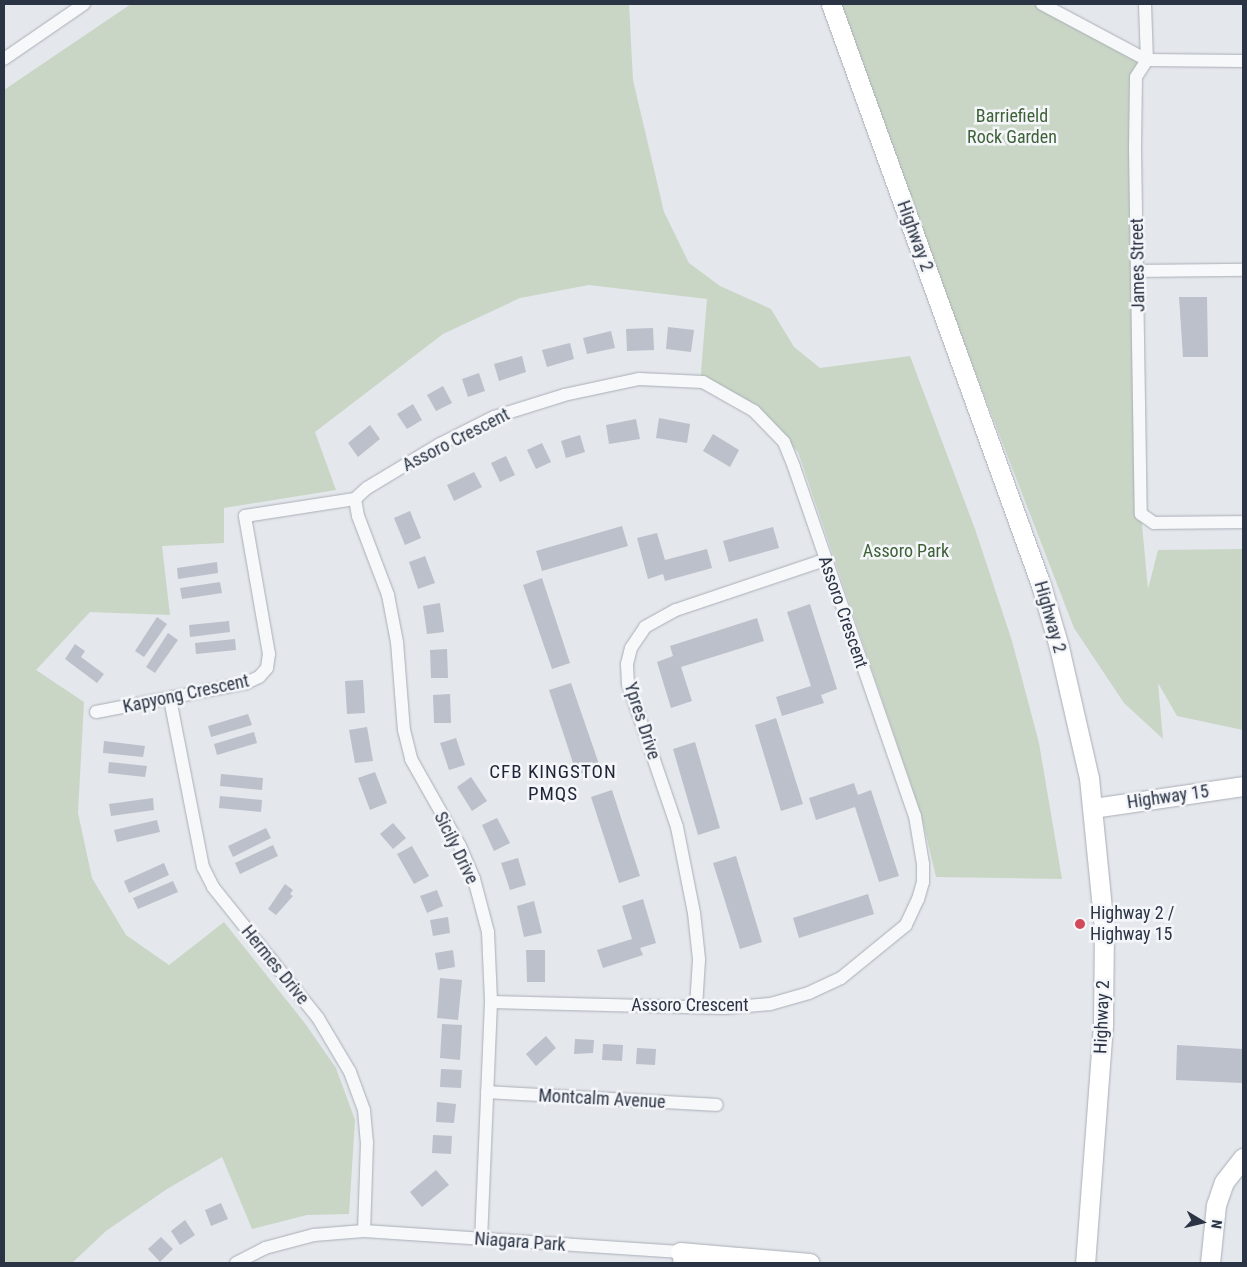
<!DOCTYPE html>
<html>
<head>
<meta charset="utf-8">
<style>
	body { margin:0 }
	#map { position:relative; width:1247px; height:1267px; overflow:hidden; background:#e4e7ec; font-family:"Roboto Condensed",sans-serif }
	div>[style] { position:absolute }
	[style*='--x'] { left:calc(var(--x)*1px); top:calc(var(--y)*1px); width:calc(var(--w)*1px); rotate:calc(var(--a)*1deg) }
	.green>* { inset:0; background:#c9d6c5 }
	.building>* { inset:0; background:#bbc0ca }
	.roads { filter:drop-shadow(0 0 1px #a9aeb7) drop-shadow(0 0 1px #a9aeb7) }
	.street>* { height:12px; margin:-6px; padding:0 6px; transform-origin:6px; border-radius:6px; background:#f7f8fa }
	.secondary>* { height:19px; margin:-9.5px; padding:0 9.5px; transform-origin:9.5px; border-radius:9.5px; background:#fff }
	.dots>* { width:14px; height:14px; translate:-50% -50%; box-sizing:border-box; border:2px solid #f4f6f9; border-radius:50% }
	span { translate:-50% -50%; white-space:nowrap; text-align:center; line-height:1.15; -webkit-text-stroke:5px #f4f6f9; paint-order:stroke }
	.park-label { font-size:18px; color:#3f6138 }
	.street-label { font-size:18px; color:#2b3445 }
	.poi-label { font-size:18px; color:#2b3445 }
	.left { translate:0 -50%; text-align:left }
	.neighbourhood-label { font-size:19px; color:#1d2536; letter-spacing:1px }
	.frame { position:absolute; inset:0; border:5px solid #2b3445; pointer-events:none }
	.north { position:absolute; left:1177px; top:1197px; width:50px; height:50px; -webkit-text-stroke:4px #f4f6f9; paint-order:stroke; rotate:99deg; font-size:14px; font-weight:700; line-height:20px; text-align:center; color:#2b3445 }
	.north::after { content:''; display:block; margin:auto; width:18px; height:22px; background:#2b3445; clip-path:polygon(50% 0,100% 100%,50% 72%,0 100%) }
</style>
</head>
<body>
<div id="map">
	<div class="green">
		<div style="clip-path:polygon(131px 4px,629px 4px,633px 80px,664px 212px,689px 263px,720px 286px,771px 309px,794px 347px,820px 368px,910px 356px,975px 529px,1012px 641px,1039px 743px,1062px 879px,936px 877px,921px 814px,798px 452px,766px 420px,700px 384px,707px 299px,589px 285px,520px 298px,443px 334px,315px 432px,336px 490px,224px 508px,224px 543px,162px 546px,170px 615px,90px 612px,36px 670px,84px 702px,78px 813px,92px 878px,126px 935px,169px 965px,224px 922px,304px 1022px,336px 1068px,355px 1120px,349px 1214px,307px 1215px,252px 1229px,222px 1157px,167px 1189px,106px 1231px,72px 1263px,4px 1263px,4px 90px)"></div>
		<div style="clip-path:polygon(833px 4px,1042px 4px,1147px 60px,1136px 77px,1141px 514px,1148px 589px,1158px 550px,1243px 549px,1243px 730px,1177px 716px,1158px 683px,1163px 739px,1124px 703px,1074px 628px)"></div>
	</div>
	<div class="building">
		<div style="clip-path:polygon(1179px 297px,1207px 297px,1208px 357px,1183px 357px)"></div>
		<div style="clip-path:polygon(668px 327px,694px 330px,691px 352px,666px 349px)"></div>
		<div style="clip-path:polygon(653px 328px,654px 350px,627px 351px,626px 329px)"></div>
		<div style="clip-path:polygon(611px 331px,615px 348px,587px 354px,583px 338px)"></div>
		<div style="clip-path:polygon(570px 343px,574px 359px,547px 367px,542px 350px)"></div>
		<div style="clip-path:polygon(522px 356px,526px 372px,499px 381px,494px 364px)"></div>
		<div style="clip-path:polygon(479px 373px,485px 391px,468px 397px,462px 379px)"></div>
		<div style="clip-path:polygon(443px 386px,452px 403px,436px 411px,427px 395px)"></div>
		<div style="clip-path:polygon(413px 404px,422px 420px,407px 429px,397px 414px)"></div>
		<div style="clip-path:polygon(659px 418px,690px 424px,687px 443px,656px 438px)"></div>
		<div style="clip-path:polygon(636px 419px,640px 439px,609px 444px,606px 425px)"></div>
		<div style="clip-path:polygon(370px 425px,380px 439px,358px 457px,348px 443px)"></div>
		<div style="clip-path:polygon(713px 434px,739px 450px,730px 467px,703px 451px)"></div>
		<div style="clip-path:polygon(580px 435px,585px 452px,566px 458px,561px 441px)"></div>
		<div style="clip-path:polygon(542px 443px,551px 462px,536px 469px,527px 450px)"></div>
		<div style="clip-path:polygon(506px 456px,515px 475px,500px 482px,491px 463px)"></div>
		<div style="clip-path:polygon(474px 472px,482px 487px,454px 501px,447px 485px)"></div>
		<div style="clip-path:polygon(410px 511px,421px 538px,405px 545px,394px 518px)"></div>
		<div style="clip-path:polygon(622px 526px,628px 546px,542px 571px,536px 551px)"></div>
		<div style="clip-path:polygon(773px 527px,779px 548px,729px 562px,723px 541px)"></div>
		<div style="clip-path:polygon(657px 533px,665px 560px,707px 549px,712px 568px,665px 581px,663px 574px,648px 579px,637px 538px)"></div>
		<div style="clip-path:polygon(425px 556px,435px 583px,418px 589px,409px 562px)"></div>
		<div style="clip-path:polygon(217px 562px,218px 573px,178px 579px,177px 568px)"></div>
		<div style="clip-path:polygon(542px 578px,570px 663px,552px 669px,523px 585px)"></div>
		<div style="clip-path:polygon(220px 582px,222px 593px,182px 599px,180px 588px)"></div>
		<div style="clip-path:polygon(440px 603px,444px 632px,427px 634px,423px 606px)"></div>
		<div style="clip-path:polygon(810px 604px,837px 689px,821px 695px,824px 703px,782px 716px,776px 697px,811px 686px,787px 612px)"></div>
		<div style="clip-path:polygon(157px 617px,167px 624px,144px 657px,135px 651px)"></div>
		<div style="clip-path:polygon(757px 618px,764px 641px,681px 667px,692px 701px,671px 708px,657px 662px,673px 656px,670px 646px)"></div>
		<div style="clip-path:polygon(229px 621px,230px 632px,190px 637px,189px 625px)"></div>
		<div style="clip-path:polygon(168px 633px,178px 640px,155px 673px,146px 667px)"></div>
		<div style="clip-path:polygon(235px 639px,236px 650px,196px 654px,195px 643px)"></div>
		<div style="clip-path:polygon(75px 644px,85px 651px,81px 657px,104px 674px,97px 683px,65px 659px)"></div>
		<div style="clip-path:polygon(447px 649px,448px 678px,431px 678px,430px 650px)"></div>
		<div style="clip-path:polygon(363px 680px,365px 713px,347px 714px,345px 681px)"></div>
		<div style="clip-path:polygon(571px 683px,600px 767px,577px 775px,549px 690px)"></div>
		<div style="clip-path:polygon(450px 694px,451px 723px,434px 723px,433px 695px)"></div>
		<div style="clip-path:polygon(248px 714px,252px 725px,211px 737px,208px 726px)"></div>
		<div style="clip-path:polygon(776px 718px,803px 804px,781px 811px,755px 725px)"></div>
		<div style="clip-path:polygon(367px 727px,373px 761px,355px 763px,349px 730px)"></div>
		<div style="clip-path:polygon(254px 732px,257px 743px,217px 755px,214px 744px)"></div>
		<div style="clip-path:polygon(456px 738px,465px 765px,449px 770px,440px 743px)"></div>
		<div style="clip-path:polygon(104px 741px,145px 746px,143px 757px,103px 753px)"></div>
		<div style="clip-path:polygon(695px 742px,720px 828px,698px 835px,673px 749px)"></div>
		<div style="clip-path:polygon(109px 762px,147px 766px,145px 777px,108px 773px)"></div>
		<div style="clip-path:polygon(375px 772px,387px 803px,370px 810px,358px 778px)"></div>
		<div style="clip-path:polygon(221px 774px,263px 778px,262px 790px,220px 786px)"></div>
		<div style="clip-path:polygon(471px 777px,487px 801px,472px 811px,457px 787px)"></div>
		<div style="clip-path:polygon(854px 783px,858px 795px,871px 790px,899px 876px,879px 882px,855px 807px,816px 820px,809px 798px)"></div>
		<div style="clip-path:polygon(612px 790px,640px 876px,619px 883px,591px 797px)"></div>
		<div style="clip-path:polygon(220px 796px,262px 800px,261px 812px,219px 808px)"></div>
		<div style="clip-path:polygon(153px 798px,154px 810px,111px 816px,109px 804px)"></div>
		<div style="clip-path:polygon(497px 818px,510px 843px,494px 851px,482px 825px)"></div>
		<div style="clip-path:polygon(157px 820px,160px 832px,117px 842px,114px 830px)"></div>
		<div style="clip-path:polygon(393px 823px,406px 838px,393px 849px,380px 834px)"></div>
		<div style="clip-path:polygon(266px 828px,271px 838px,233px 857px,228px 846px)"></div>
		<div style="clip-path:polygon(273px 845px,278px 856px,240px 874px,235px 863px)"></div>
		<div style="clip-path:polygon(412px 846px,429px 876px,414px 884px,397px 854px)"></div>
		<div style="clip-path:polygon(736px 856px,762px 942px,740px 949px,713px 863px)"></div>
		<div style="clip-path:polygon(518px 858px,526px 885px,510px 890px,501px 863px)"></div>
		<div style="clip-path:polygon(164px 863px,169px 875px,129px 893px,124px 881px)"></div>
		<div style="clip-path:polygon(173px 881px,178px 892px,138px 909px,133px 898px)"></div>
		<div style="clip-path:polygon(285px 884px,293px 890px,290px 894px,293px 896px,276px 915px,268px 909px)"></div>
		<div style="clip-path:polygon(437px 890px,443px 906px,427px 913px,420px 896px)"></div>
		<div style="clip-path:polygon(868px 894px,874px 914px,799px 938px,793px 918px)"></div>
		<div style="clip-path:polygon(643px 899px,656px 943px,640px 948px,643px 955px,603px 968px,597px 950px,632px 939px,622px 906px)"></div>
		<div style="clip-path:polygon(534px 901px,542px 933px,524px 937px,517px 906px)"></div>
		<div style="clip-path:polygon(448px 917px,450px 933px,433px 936px,430px 920px)"></div>
		<div style="clip-path:polygon(453px 950px,455px 967px,438px 970px,435px 953px)"></div>
		<div style="clip-path:polygon(526px 950px,545px 950px,545px 982px,527px 982px)"></div>
		<div style="clip-path:polygon(440px 978px,462px 980px,458px 1020px,437px 1018px)"></div>
		<div style="clip-path:polygon(442px 1024px,462px 1025px,460px 1060px,440px 1058px)"></div>
		<div style="clip-path:polygon(546px 1036px,556px 1048px,536px 1066px,526px 1054px)"></div>
		<div style="clip-path:polygon(575px 1039px,594px 1040px,593px 1053px,574px 1054px)"></div>
		<div style="clip-path:polygon(603px 1044px,623px 1045px,622px 1061px,602px 1060px)"></div>
		<div style="clip-path:polygon(1177px 1045px,1243px 1049px,1243px 1083px,1176px 1080px)"></div>
		<div style="clip-path:polygon(637px 1048px,656px 1049px,655px 1065px,636px 1064px)"></div>
		<div style="clip-path:polygon(441px 1069px,462px 1070px,461px 1088px,440px 1087px)"></div>
		<div style="clip-path:polygon(437px 1102px,456px 1104px,454px 1123px,436px 1122px)"></div>
		<div style="clip-path:polygon(433px 1135px,452px 1136px,451px 1154px,432px 1153px)"></div>
		<div style="clip-path:polygon(436px 1170px,449px 1185px,422px 1207px,410px 1192px)"></div>
		<div style="clip-path:polygon(221px 1203px,228px 1219px,211px 1226px,205px 1210px)"></div>
		<div style="clip-path:polygon(185px 1220px,195px 1235px,180px 1245px,171px 1231px)"></div>
		<div style="clip-path:polygon(161px 1237px,173px 1249px,160px 1262px,148px 1249px)"></div>
	</div>
	<div class="roads">
		<div class="street">
			<div style="--x:1042;--y:4;--w:119;--a:28.1"></div>
			<div style="--x:1147;--y:60;--w:96;--a:0.6"></div>
			<div style="--x:1145;--y:4;--w:56;--a:88"></div>
			<div style="--x:1147;--y:60;--w:20;--a:123"></div>
			<div style="--x:1136;--y:77;--w:72;--a:90.8"></div>
			<div style="--x:1135;--y:149;--w:365;--a:89.1"></div>
			<div style="--x:1141;--y:514;--w:16;--a:35"></div>
			<div style="--x:1154;--y:523;--w:89;--a:-0.6"></div>
			<div style="--x:4;--y:59;--w:97;--a:-34.5"></div>
			<div style="--x:1139;--y:271;--w:104;--a:-0.6"></div>
			<div style="--x:355;--y:499;--w:17;--a:80"></div>
			<div style="--x:358;--y:516;--w:85;--a:69.2"></div>
			<div style="--x:388;--y:595;--w:48;--a:79.2"></div>
			<div style="--x:397;--y:642;--w:88;--a:85.5"></div>
			<div style="--x:404;--y:730;--w:30;--a:76"></div>
			<div style="--x:411;--y:759;--w:100;--a:60.6"></div>
			<div style="--x:460;--y:846;--w:36;--a:67"></div>
			<div style="--x:474;--y:879;--w:55;--a:75.2"></div>
			<div style="--x:488;--y:932;--w:70;--a:87.5"></div>
			<div style="--x:491;--y:1002;--w:237;--a:92.4"></div>
			<div style="--x:170;--y:699;--w:171;--a:78.9"></div>
			<div style="--x:203;--y:867;--w:22;--a:63"></div>
			<div style="--x:213;--y:887;--w:168;--a:51.3"></div>
			<div style="--x:318;--y:1018;--w:63;--a:59.3"></div>
			<div style="--x:350;--y:1072;--w:40;--a:69.8"></div>
			<div style="--x:364;--y:1110;--w:32;--a:85"></div>
			<div style="--x:367;--y:1142;--w:89;--a:91.9"></div>
			<div style="--x:96;--y:712;--w:153;--a:-10.9"></div>
			<div style="--x:246;--y:683;--w:14;--a:-25"></div>
			<div style="--x:259;--y:677;--w:12;--a:-48"></div>
			<div style="--x:267;--y:668;--w:14;--a:-82"></div>
			<div style="--x:269;--y:654;--w:140;--a:-99.9"></div>
			<div style="--x:245;--y:516;--w:111;--a:-8.8"></div>
			<div style="--x:355;--y:499;--w:16;--a:-43"></div>
			<div style="--x:367;--y:488;--w:85;--a:-31.1"></div>
			<div style="--x:440;--y:444;--w:60;--a:-26.6"></div>
			<div style="--x:494;--y:417;--w:73;--a:-17.4"></div>
			<div style="--x:564;--y:395;--w:77;--a:-12"></div>
			<div style="--x:639;--y:379;--w:64;--a:2.7"></div>
			<div style="--x:703;--y:382;--w:59;--a:29.6"></div>
			<div style="--x:754;--y:411;--w:43;--a:45.9"></div>
			<div style="--x:784;--y:442;--w:27;--a:68"></div>
			<div style="--x:794;--y:467;--w:369;--a:70.9"></div>
			<div style="--x:915;--y:816;--w:49;--a:80.5"></div>
			<div style="--x:923;--y:864;--w:18;--a:90"></div>
			<div style="--x:923;--y:882;--w:18;--a:106"></div>
			<div style="--x:918;--y:899;--w:29;--a:115"></div>
			<div style="--x:906;--y:925;--w:84;--a:140.8"></div>
			<div style="--x:841;--y:978;--w:35;--a:155"></div>
			<div style="--x:809;--y:993;--w:41;--a:164.2"></div>
			<div style="--x:770;--y:1004;--w:46;--a:175"></div>
			<div style="--x:724;--y:1008;--w:233;--a:-178.5"></div>
			<div style="--x:696;--y:1007;--w:48;--a:-86.4"></div>
			<div style="--x:699;--y:959;--w:46;--a:-96.2"></div>
			<div style="--x:694;--y:913;--w:88;--a:-101.2"></div>
			<div style="--x:677;--y:827;--w:151;--a:-108.9"></div>
			<div style="--x:628;--y:684;--w:20;--a:-93"></div>
			<div style="--x:627;--y:664;--w:16;--a:-76"></div>
			<div style="--x:631;--y:648;--w:25;--a:-56"></div>
			<div style="--x:645;--y:627;--w:35;--a:-29"></div>
			<div style="--x:676;--y:610;--w:157;--a:-18.6"></div>
			<div style="--x:487;--y:1092;--w:230;--a:3.2"></div>
			<div style="--x:236;--y:1263;--w:33;--a:-27"></div>
			<div style="--x:265;--y:1248;--w:51;--a:-14.9"></div>
			<div style="--x:314;--y:1235;--w:50;--a:-4.6"></div>
			<div style="--x:364;--y:1231;--w:317;--a:3.8"></div>
			<div style="--x:680;--y:1252;--w:11;--a:95"></div>
		</div>
		<div class="secondary">
			<div style="--x:831;--y:4;--w:618;--a:70.13"></div>
			<div style="--x:1041;--y:585;--w:65;--a:73.8"></div>
			<div style="--x:1059;--y:647;--w:134;--a:77.1"></div>
			<div style="--x:1089;--y:778;--w:151;--a:84.3"></div>
			<div style="--x:1104;--y:928;--w:97;--a:90.6"></div>
			<div style="--x:1103;--y:1025;--w:239;--a:94.3"></div>
			<div style="--x:1093;--y:808;--w:152;--a:-8.3"></div>
			<div style="--x:680;--y:1252;--w:130;--a:4.8"></div>
			<div style="--x:1210;--y:1263;--w:58;--a:-84.1"></div>
			<div style="--x:1216;--y:1205;--w:24;--a:-71"></div>
			<div style="--x:1224;--y:1182;--w:31;--a:-52"></div>
		</div>
	</div>
	<div class="dots">
		<div style="left:1080px;top:924px;background:#d1495b"></div>
	</div>
	<div class="park-label">
		<span style="left:1012px;top:127px">Barriefield<br>Rock Garden</span>
		<span style="left:906px;top:551px">Assoro Park</span>
	</div>
	<div class="street-label">
		<span style="left:915px;top:236px;rotate:70deg">Highway 2</span>
		<span style="left:1138px;top:265px;rotate:-91deg">James Street</span>
		<span style="left:456px;top:440px;rotate:-27deg">Assoro Crescent</span>
		<span style="left:843px;top:612px;rotate:71deg">Assoro Crescent</span>
		<span style="left:1050px;top:617px;rotate:74deg">Highway 2</span>
		<span style="left:186px;top:694px;rotate:-12deg">Kapyong Crescent</span>
		<span style="left:642px;top:721px;rotate:72deg">Ypres Drive</span>
		<span style="left:1168px;top:797px;rotate:-8deg">Highway 15</span>
		<span style="left:456px;top:848px;rotate:64deg">Sicily Drive</span>
		<span style="left:275px;top:965px;rotate:51deg">Hermes Drive</span>
		<span style="left:690px;top:1005px">Assoro Crescent</span>
		<span style="left:1102px;top:1017px;rotate:-88deg">Highway 2</span>
		<span style="left:602px;top:1099px;rotate:3deg">Montcalm Avenue</span>
		<span style="left:520px;top:1242px;rotate:4deg">Niagara Park</span>
	</div>
	<div class="poi-label">
		<span class="left" style="left:1090px;top:924px">Highway 2 /<br>Highway 15</span>
	</div>
	<div class="neighbourhood-label">
		<span style="left:553px;top:783px">CFB KINGSTON<br>PMQS</span>
	</div>
	<div class="frame"></div>
	<div class="north">N</div>
</div>
</body>
</html>
